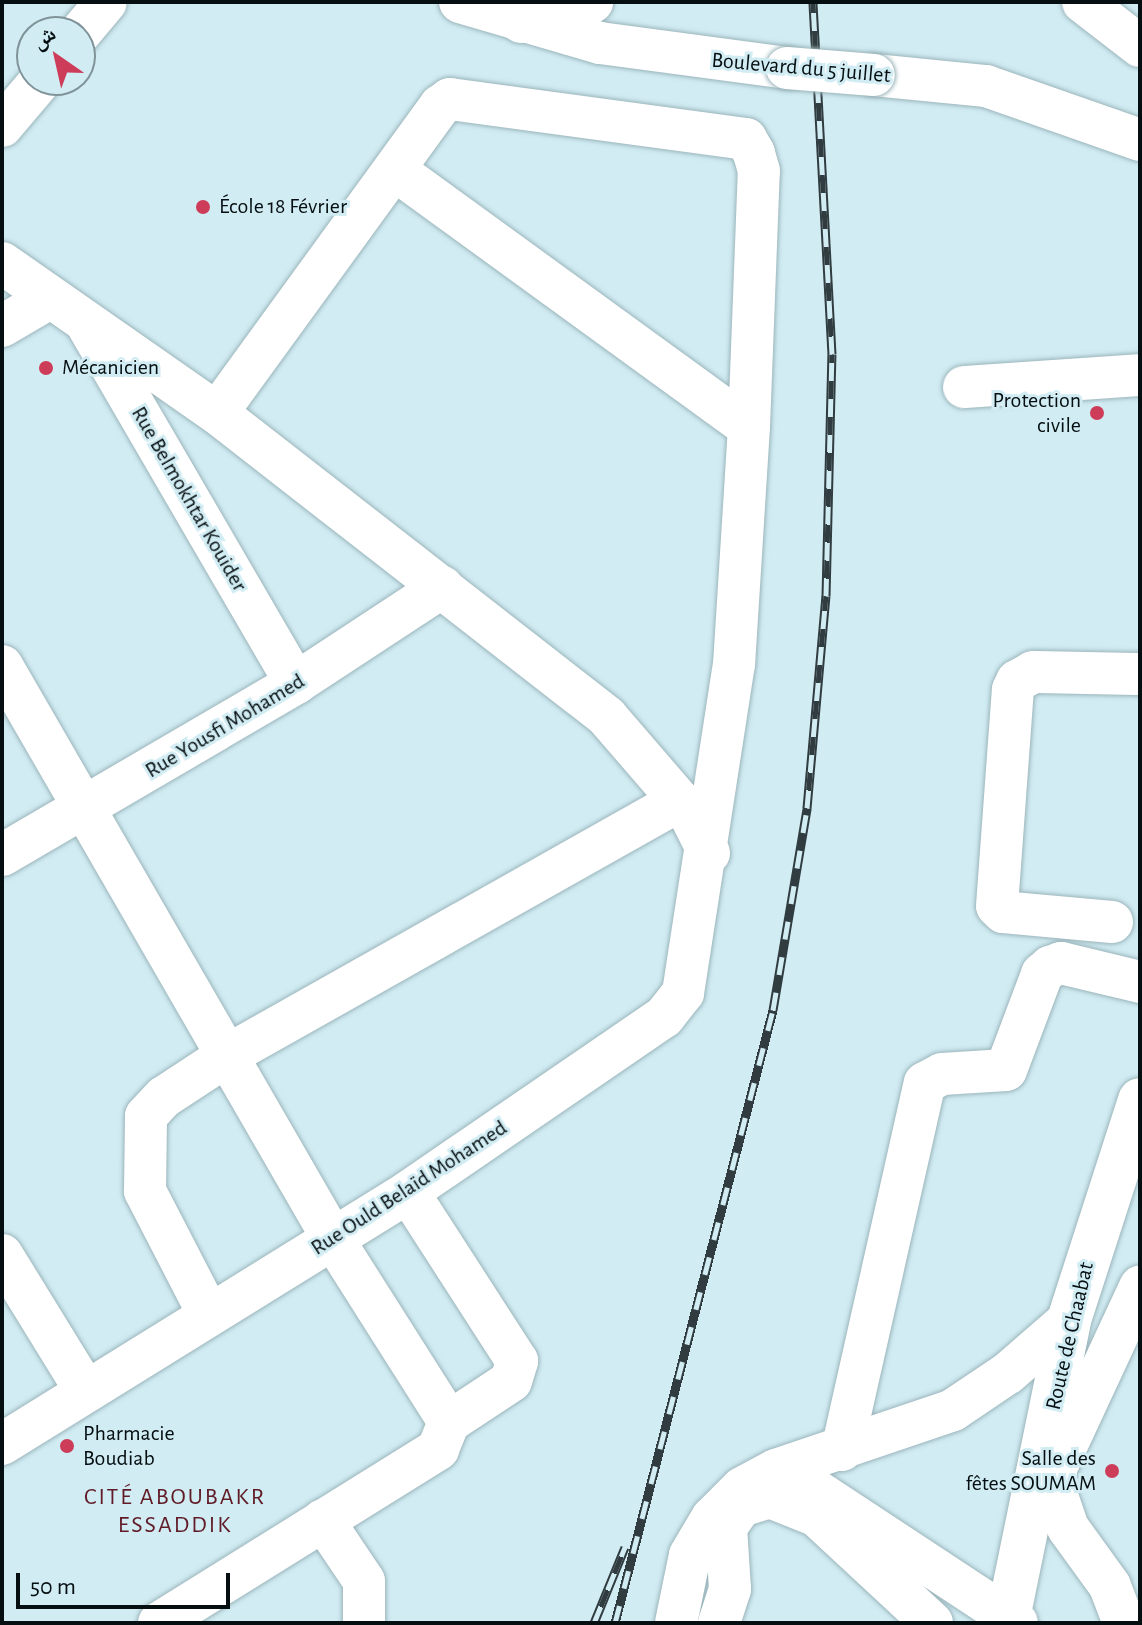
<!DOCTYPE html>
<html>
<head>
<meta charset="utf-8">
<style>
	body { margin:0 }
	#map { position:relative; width:1142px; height:1625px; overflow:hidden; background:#d1ecf3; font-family:"Alegreya Sans","Noto Naskh Arabic",sans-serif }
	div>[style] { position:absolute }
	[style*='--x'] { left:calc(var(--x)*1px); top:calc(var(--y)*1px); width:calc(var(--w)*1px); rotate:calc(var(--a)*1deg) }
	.roads { filter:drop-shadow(0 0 2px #9bb5bb) drop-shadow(0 0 2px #9bb5bb) }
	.minor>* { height:42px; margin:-21px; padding:0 21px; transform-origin:21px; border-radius:21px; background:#fff }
	.major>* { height:44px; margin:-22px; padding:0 22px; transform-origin:22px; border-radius:22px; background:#fff }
	.rail>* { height:9px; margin-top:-4.5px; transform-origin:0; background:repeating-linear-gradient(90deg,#d1ecf3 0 18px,#303c3f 0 36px); box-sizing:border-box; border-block:2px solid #303c3f }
	.bridges { filter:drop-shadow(0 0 2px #9bb5bb) drop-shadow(0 0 2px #9bb5bb) }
	.minor-bridge>* { height:42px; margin:-21px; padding:0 21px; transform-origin:21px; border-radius:21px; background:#fff }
	.dots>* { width:22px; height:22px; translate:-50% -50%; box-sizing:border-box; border:4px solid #d1ecf3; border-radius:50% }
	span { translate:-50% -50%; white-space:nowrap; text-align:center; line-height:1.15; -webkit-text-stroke:6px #d1ecf3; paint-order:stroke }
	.street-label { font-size:22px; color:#050e10 }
	.poi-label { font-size:22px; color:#050e10 }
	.left { translate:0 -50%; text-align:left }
	.right { translate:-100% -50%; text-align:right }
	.neighbourhood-label { font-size:24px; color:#601b27; letter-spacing:2px }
	.frame { position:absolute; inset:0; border:4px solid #050e10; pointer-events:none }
	.north { position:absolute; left:16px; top:16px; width:80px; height:80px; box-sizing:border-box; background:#d1ecf3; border:2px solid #7f9398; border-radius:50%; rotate:326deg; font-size:22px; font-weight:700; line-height:32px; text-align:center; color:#050e10 }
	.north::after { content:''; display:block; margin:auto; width:28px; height:36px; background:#cd3d59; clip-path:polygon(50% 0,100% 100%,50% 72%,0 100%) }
	.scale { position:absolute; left:16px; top:1573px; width:214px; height:36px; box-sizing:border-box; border:4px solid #050e10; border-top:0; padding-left:10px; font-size:24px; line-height:28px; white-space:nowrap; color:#050e10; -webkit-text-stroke:6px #d1ecf3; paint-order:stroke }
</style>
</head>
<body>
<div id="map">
	<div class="roads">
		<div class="minor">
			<div style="--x:460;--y:2;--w:146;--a:16.3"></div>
			<div style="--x:600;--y:43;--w:189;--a:7.6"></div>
			<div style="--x:1083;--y:2;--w:72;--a:37.7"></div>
			<div style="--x:521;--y:22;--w:74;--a:-15.7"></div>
			<div style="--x:80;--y:33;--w:40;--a:-50"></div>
			<div style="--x:874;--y:75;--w:113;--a:5.6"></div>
			<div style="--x:986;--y:86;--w:163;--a:19.3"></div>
			<div style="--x:2;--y:126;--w:60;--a:-49.7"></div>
			<div style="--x:395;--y:170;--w:437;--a:36"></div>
			<div style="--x:2;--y:263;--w:262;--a:34.9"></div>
			<div style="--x:217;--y:413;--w:494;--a:37.9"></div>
			<div style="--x:607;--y:717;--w:124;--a:49.2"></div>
			<div style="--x:688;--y:811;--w:47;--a:63.4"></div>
			<div style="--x:2;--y:326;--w:53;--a:-30.4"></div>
			<div style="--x:89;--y:328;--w:411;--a:59.8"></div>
			<div style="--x:964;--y:387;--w:176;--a:-3.9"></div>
			<div style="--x:2;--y:666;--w:662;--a:59.99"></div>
			<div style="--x:333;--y:1239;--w:217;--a:57.6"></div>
			<div style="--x:2;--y:855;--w:341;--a:-30.3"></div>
			<div style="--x:296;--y:683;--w:175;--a:-33.3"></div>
			<div style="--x:1112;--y:922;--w:109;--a:-174.8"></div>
			<div style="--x:1003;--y:912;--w:8;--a:-135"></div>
			<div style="--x:997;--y:906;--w:217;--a:-85.8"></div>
			<div style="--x:1013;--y:690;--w:10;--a:-66"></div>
			<div style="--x:1017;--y:681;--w:18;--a:-29"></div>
			<div style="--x:1033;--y:672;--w:107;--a:1.1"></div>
			<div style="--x:2;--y:1255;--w:158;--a:58.4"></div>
			<div style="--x:209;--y:1315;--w:140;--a:-117.3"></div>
			<div style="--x:145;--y:1191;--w:75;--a:-89.2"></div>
			<div style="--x:146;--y:1116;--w:26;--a:-47"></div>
			<div style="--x:164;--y:1097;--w:77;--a:-33.3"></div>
			<div style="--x:228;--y:1055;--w:518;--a:-29.39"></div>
			<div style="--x:2;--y:1444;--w:478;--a:-31.8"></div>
			<div style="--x:408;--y:1192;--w:310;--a:-34.4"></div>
			<div style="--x:664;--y:1017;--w:31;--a:-52"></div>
			<div style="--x:683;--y:993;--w:332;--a:-81.2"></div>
			<div style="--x:734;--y:665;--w:238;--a:-86.4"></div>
			<div style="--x:749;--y:427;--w:256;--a:-87.8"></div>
			<div style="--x:759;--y:171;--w:19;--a:-106"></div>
			<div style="--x:754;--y:153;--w:16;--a:-120"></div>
			<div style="--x:746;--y:139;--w:299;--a:-172.3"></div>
			<div style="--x:450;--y:99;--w:12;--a:145"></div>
			<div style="--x:440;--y:106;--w:379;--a:126"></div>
			<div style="--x:842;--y:1450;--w:376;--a:-77.3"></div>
			<div style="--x:925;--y:1083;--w:19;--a:-28"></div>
			<div style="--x:942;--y:1074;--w:64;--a:-3.6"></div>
			<div style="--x:1006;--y:1070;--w:103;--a:-69.4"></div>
			<div style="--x:1042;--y:974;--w:11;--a:-41"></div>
			<div style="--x:1050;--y:967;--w:12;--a:-20"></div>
			<div style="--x:1061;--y:963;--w:81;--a:13.5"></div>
			<div style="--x:814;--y:1489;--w:243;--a:33.4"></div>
			<div style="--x:323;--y:1520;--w:73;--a:56.1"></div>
			<div style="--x:364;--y:1581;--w:42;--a:90"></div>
			<div style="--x:159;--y:1623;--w:329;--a:-31.9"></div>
			<div style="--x:438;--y:1449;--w:29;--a:-68"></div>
			<div style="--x:449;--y:1422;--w:74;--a:-33.5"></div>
			<div style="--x:511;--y:1381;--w:21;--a:-73"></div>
			<div style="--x:517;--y:1361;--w:201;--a:-122.8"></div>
			<div style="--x:676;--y:1623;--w:69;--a:-78.4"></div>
			<div style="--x:690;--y:1555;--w:43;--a:-59.3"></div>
			<div style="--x:712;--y:1518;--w:42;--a:-45"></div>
			<div style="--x:742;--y:1488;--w:38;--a:-28"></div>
			<div style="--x:776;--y:1470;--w:187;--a:-18.7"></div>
			<div style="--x:953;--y:1410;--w:66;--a:-33.9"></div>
			<div style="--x:1008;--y:1373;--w:81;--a:-41"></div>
			<div style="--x:719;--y:1623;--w:36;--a:-72"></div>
			<div style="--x:730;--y:1589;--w:62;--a:-93.7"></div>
			<div style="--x:726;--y:1527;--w:26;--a:-54"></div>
			<div style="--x:741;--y:1506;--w:30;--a:-17"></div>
			<div style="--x:770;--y:1497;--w:51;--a:22"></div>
			<div style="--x:817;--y:1516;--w:157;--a:42.9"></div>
			<div style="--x:1124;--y:1623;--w:40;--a:-111"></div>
			<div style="--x:1110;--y:1586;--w:72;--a:-125.9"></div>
			<div style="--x:1068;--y:1528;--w:40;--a:-108.9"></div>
			<div style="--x:1055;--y:1490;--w:22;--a:-87"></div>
			<div style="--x:1056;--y:1468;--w:200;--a:-65.1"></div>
		</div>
		<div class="major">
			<div style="--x:1007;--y:1623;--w:309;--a:-78.4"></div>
			<div style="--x:1069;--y:1320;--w:231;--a:-72.1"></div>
		</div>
	</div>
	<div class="rail">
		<div style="--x:594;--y:1623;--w:82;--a:-67.8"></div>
		<div style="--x:615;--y:1623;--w:633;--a:-75.55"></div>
		<div style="--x:773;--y:1010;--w:205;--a:-80.4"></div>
		<div style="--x:807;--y:808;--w:213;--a:-84.9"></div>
		<div style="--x:826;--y:596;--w:242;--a:-88.6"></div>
		<div style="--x:832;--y:354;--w:353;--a:-93.1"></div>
	</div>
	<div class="bridges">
		<div class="minor-bridge">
			<div style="--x:787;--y:68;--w:87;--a:4.6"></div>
		</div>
	</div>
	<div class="dots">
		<div style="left:203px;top:207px;background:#cd3d59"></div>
		<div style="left:46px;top:368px;background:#cd3d59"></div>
		<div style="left:1097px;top:413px;background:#cd3d59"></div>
		<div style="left:67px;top:1446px;background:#cd3d59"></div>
		<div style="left:1112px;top:1471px;background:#cd3d59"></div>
	</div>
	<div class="street-label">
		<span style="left:801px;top:68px;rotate:5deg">Boulevard du 5 juillet</span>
		<span style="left:189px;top:499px;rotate:60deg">Rue Belmokhtar Kouider</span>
		<span style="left:225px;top:726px;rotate:-31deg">Rue Yousfi Mohamed</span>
		<span style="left:409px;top:1188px;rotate:-33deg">Rue Ould Belaïd Mohamed</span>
		<span style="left:1070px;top:1336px;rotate:-77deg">Route de Chaabat</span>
	</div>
	<div class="poi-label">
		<span class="left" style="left:219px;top:207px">École 18 Février</span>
		<span class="left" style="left:62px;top:368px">Mécanicien</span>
		<span class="right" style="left:1081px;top:413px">Protection<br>civile</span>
		<span class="left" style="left:83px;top:1446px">Pharmacie<br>Boudiab</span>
		<span class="right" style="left:1096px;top:1471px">Salle des<br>fêtes SOUMAM</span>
	</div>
	<div class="neighbourhood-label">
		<span style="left:175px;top:1512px">CITÉ ABOUBAKR<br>ESSADDIK</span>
	</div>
	<div class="frame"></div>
	<div class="north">ش</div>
	<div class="scale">50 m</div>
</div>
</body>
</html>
